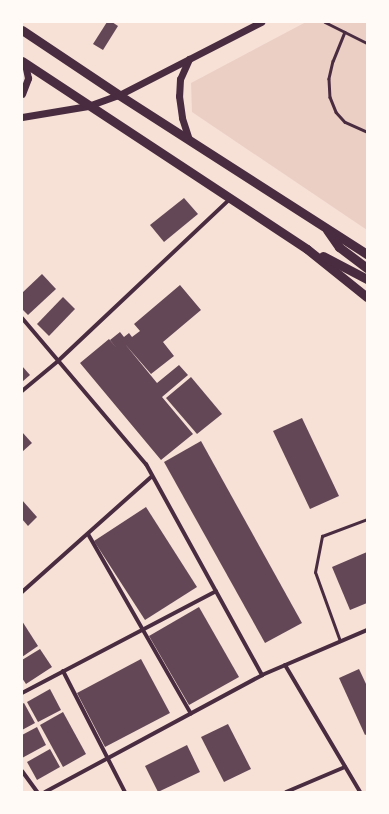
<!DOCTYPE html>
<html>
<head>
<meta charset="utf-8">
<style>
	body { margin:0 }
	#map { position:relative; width:389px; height:814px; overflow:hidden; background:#f7e1d7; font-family:Mulish,sans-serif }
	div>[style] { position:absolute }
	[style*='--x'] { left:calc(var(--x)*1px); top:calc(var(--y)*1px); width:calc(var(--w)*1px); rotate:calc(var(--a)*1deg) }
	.green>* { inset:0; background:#ebcfc5 }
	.building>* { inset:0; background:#644757 }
	.path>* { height:2.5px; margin:-1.25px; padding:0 1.25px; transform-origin:1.25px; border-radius:1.25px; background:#4a2c40 }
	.service>* { height:3px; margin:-1.5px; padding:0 1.5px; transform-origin:1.5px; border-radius:1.5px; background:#4a2c40 }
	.minor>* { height:4px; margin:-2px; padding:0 2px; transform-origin:2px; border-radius:2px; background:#4a2c40 }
	.tertiary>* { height:7px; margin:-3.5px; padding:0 3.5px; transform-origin:3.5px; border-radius:3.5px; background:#4a2c40 }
	.primary>* { height:9px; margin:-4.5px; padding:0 4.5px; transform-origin:4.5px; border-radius:4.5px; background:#4a2c40 }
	span { translate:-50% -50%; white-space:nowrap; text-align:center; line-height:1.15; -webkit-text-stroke:3px #fffaf5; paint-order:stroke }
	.frame { position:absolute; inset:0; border:23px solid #fffaf5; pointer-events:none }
</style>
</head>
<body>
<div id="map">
	<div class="green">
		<div style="clip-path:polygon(306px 22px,367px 22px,367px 230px,192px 112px,191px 83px)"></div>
	</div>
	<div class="building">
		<div style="clip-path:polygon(107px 22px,112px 22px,118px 26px,103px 50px,93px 44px)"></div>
		<div style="clip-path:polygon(184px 198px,198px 214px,164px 242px,150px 225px)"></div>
		<div style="clip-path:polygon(42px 274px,56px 289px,28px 315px,22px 309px,22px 293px)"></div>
		<div style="clip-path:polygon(180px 285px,201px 310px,163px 342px,174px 356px,151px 374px,125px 344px,157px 383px,179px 365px,188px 375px,162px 397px,193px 434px,161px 460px,80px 363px,109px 339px,118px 350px,110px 340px,120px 332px,124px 337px,129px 333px,132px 337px,140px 331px,134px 324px)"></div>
		<div style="clip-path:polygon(63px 297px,75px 309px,49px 336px,37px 324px)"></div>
		<div style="clip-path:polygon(22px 366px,30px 375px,22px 382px)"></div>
		<div style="clip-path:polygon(191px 377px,222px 414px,197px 434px,166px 398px)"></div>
		<div style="clip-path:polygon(302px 418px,339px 496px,310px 509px,273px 431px)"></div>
		<div style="clip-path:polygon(22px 432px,32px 443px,22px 452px)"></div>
		<div style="clip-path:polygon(201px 441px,302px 623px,265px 643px,164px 462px)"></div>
		<div style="clip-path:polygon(22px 500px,37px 517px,28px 526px,22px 519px)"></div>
		<div style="clip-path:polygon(146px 507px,197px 587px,145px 620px,94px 541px)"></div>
		<div style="clip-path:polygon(367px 552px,367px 603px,350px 610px,332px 567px)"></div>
		<div style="clip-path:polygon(199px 607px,239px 677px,189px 705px,149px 636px)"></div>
		<div style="clip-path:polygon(22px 621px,38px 646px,22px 657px)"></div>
		<div style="clip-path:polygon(40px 649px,52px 667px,26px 684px,22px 678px,22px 660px)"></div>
		<div style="clip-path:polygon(141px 659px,170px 713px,105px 747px,77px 693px)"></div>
		<div style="clip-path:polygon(359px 669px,367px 686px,367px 734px,365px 735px,339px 678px)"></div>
		<div style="clip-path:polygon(50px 689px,61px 710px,38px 722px,27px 702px)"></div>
		<div style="clip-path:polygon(24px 703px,35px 723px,22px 730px,22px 704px)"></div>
		<div style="clip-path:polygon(63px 712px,86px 754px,63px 767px,40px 725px)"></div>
		<div style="clip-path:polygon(228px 724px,251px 769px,224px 782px,201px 737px)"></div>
		<div style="clip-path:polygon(37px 727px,46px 745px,22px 758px,22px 735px)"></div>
		<div style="clip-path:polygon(187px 745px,200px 772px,158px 792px,145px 766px)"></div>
		<div style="clip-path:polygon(50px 749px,60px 767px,37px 780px,27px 762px)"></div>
	</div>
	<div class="path">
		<div style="--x:325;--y:22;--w:47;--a:26.6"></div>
		<div style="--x:345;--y:32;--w:31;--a:112"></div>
		<div style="--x:333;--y:61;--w:18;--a:103"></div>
		<div style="--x:329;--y:79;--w:18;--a:87"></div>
		<div style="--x:330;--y:97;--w:16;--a:68"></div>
		<div style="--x:336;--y:112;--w:13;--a:48"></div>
		<div style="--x:345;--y:122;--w:24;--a:24"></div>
	</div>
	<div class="service">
		<div style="--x:340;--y:641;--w:73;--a:-109.9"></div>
		<div style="--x:315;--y:572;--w:37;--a:-79"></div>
		<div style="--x:322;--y:536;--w:48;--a:-20.7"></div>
	</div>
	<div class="minor">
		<div style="--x:22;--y:318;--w:192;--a:49.7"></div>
		<div style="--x:146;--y:464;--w:241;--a:61.2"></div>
		<div style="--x:22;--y:391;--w:47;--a:-39.8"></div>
		<div style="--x:58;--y:361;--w:236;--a:-43.3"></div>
		<div style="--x:88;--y:534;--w:207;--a:60.2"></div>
		<div style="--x:22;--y:592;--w:174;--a:-41.7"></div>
		<div style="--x:285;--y:665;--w:147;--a:59.4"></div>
		<div style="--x:63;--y:671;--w:136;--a:62.9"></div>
		<div style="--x:22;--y:693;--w:219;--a:-27.7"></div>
		<div style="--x:22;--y:771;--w:26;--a:54"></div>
		<div style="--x:45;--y:792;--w:247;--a:-28.3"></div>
		<div style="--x:262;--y:675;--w:114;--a:-23.2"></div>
		<div style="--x:286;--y:792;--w:64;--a:-23"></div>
	</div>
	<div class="tertiary">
		<div style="--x:189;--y:59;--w:22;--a:114"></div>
		<div style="--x:180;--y:79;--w:17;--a:93"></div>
		<div style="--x:179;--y:96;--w:22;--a:82"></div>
		<div style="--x:182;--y:118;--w:23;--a:72"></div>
		<div style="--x:22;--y:94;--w:17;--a:-69"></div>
		<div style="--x:28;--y:78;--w:14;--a:-102"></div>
		<div style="--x:22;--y:117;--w:67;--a:-9.5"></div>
		<div style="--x:88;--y:106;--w:33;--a:-20"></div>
		<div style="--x:119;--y:95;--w:160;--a:-27.2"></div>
	</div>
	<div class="primary">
		<div style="--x:22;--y:30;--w:117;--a:33.8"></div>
		<div style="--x:119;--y:95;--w:295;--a:32.7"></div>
		<div style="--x:22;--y:61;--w:341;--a:33.4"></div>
		<div style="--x:307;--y:249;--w:77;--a:38.7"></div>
		<div style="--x:327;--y:230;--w:21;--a:55"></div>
		<div style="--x:339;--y:247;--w:35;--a:37"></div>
		<div style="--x:323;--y:256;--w:50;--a:27.6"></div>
	</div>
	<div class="frame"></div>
</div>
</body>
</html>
